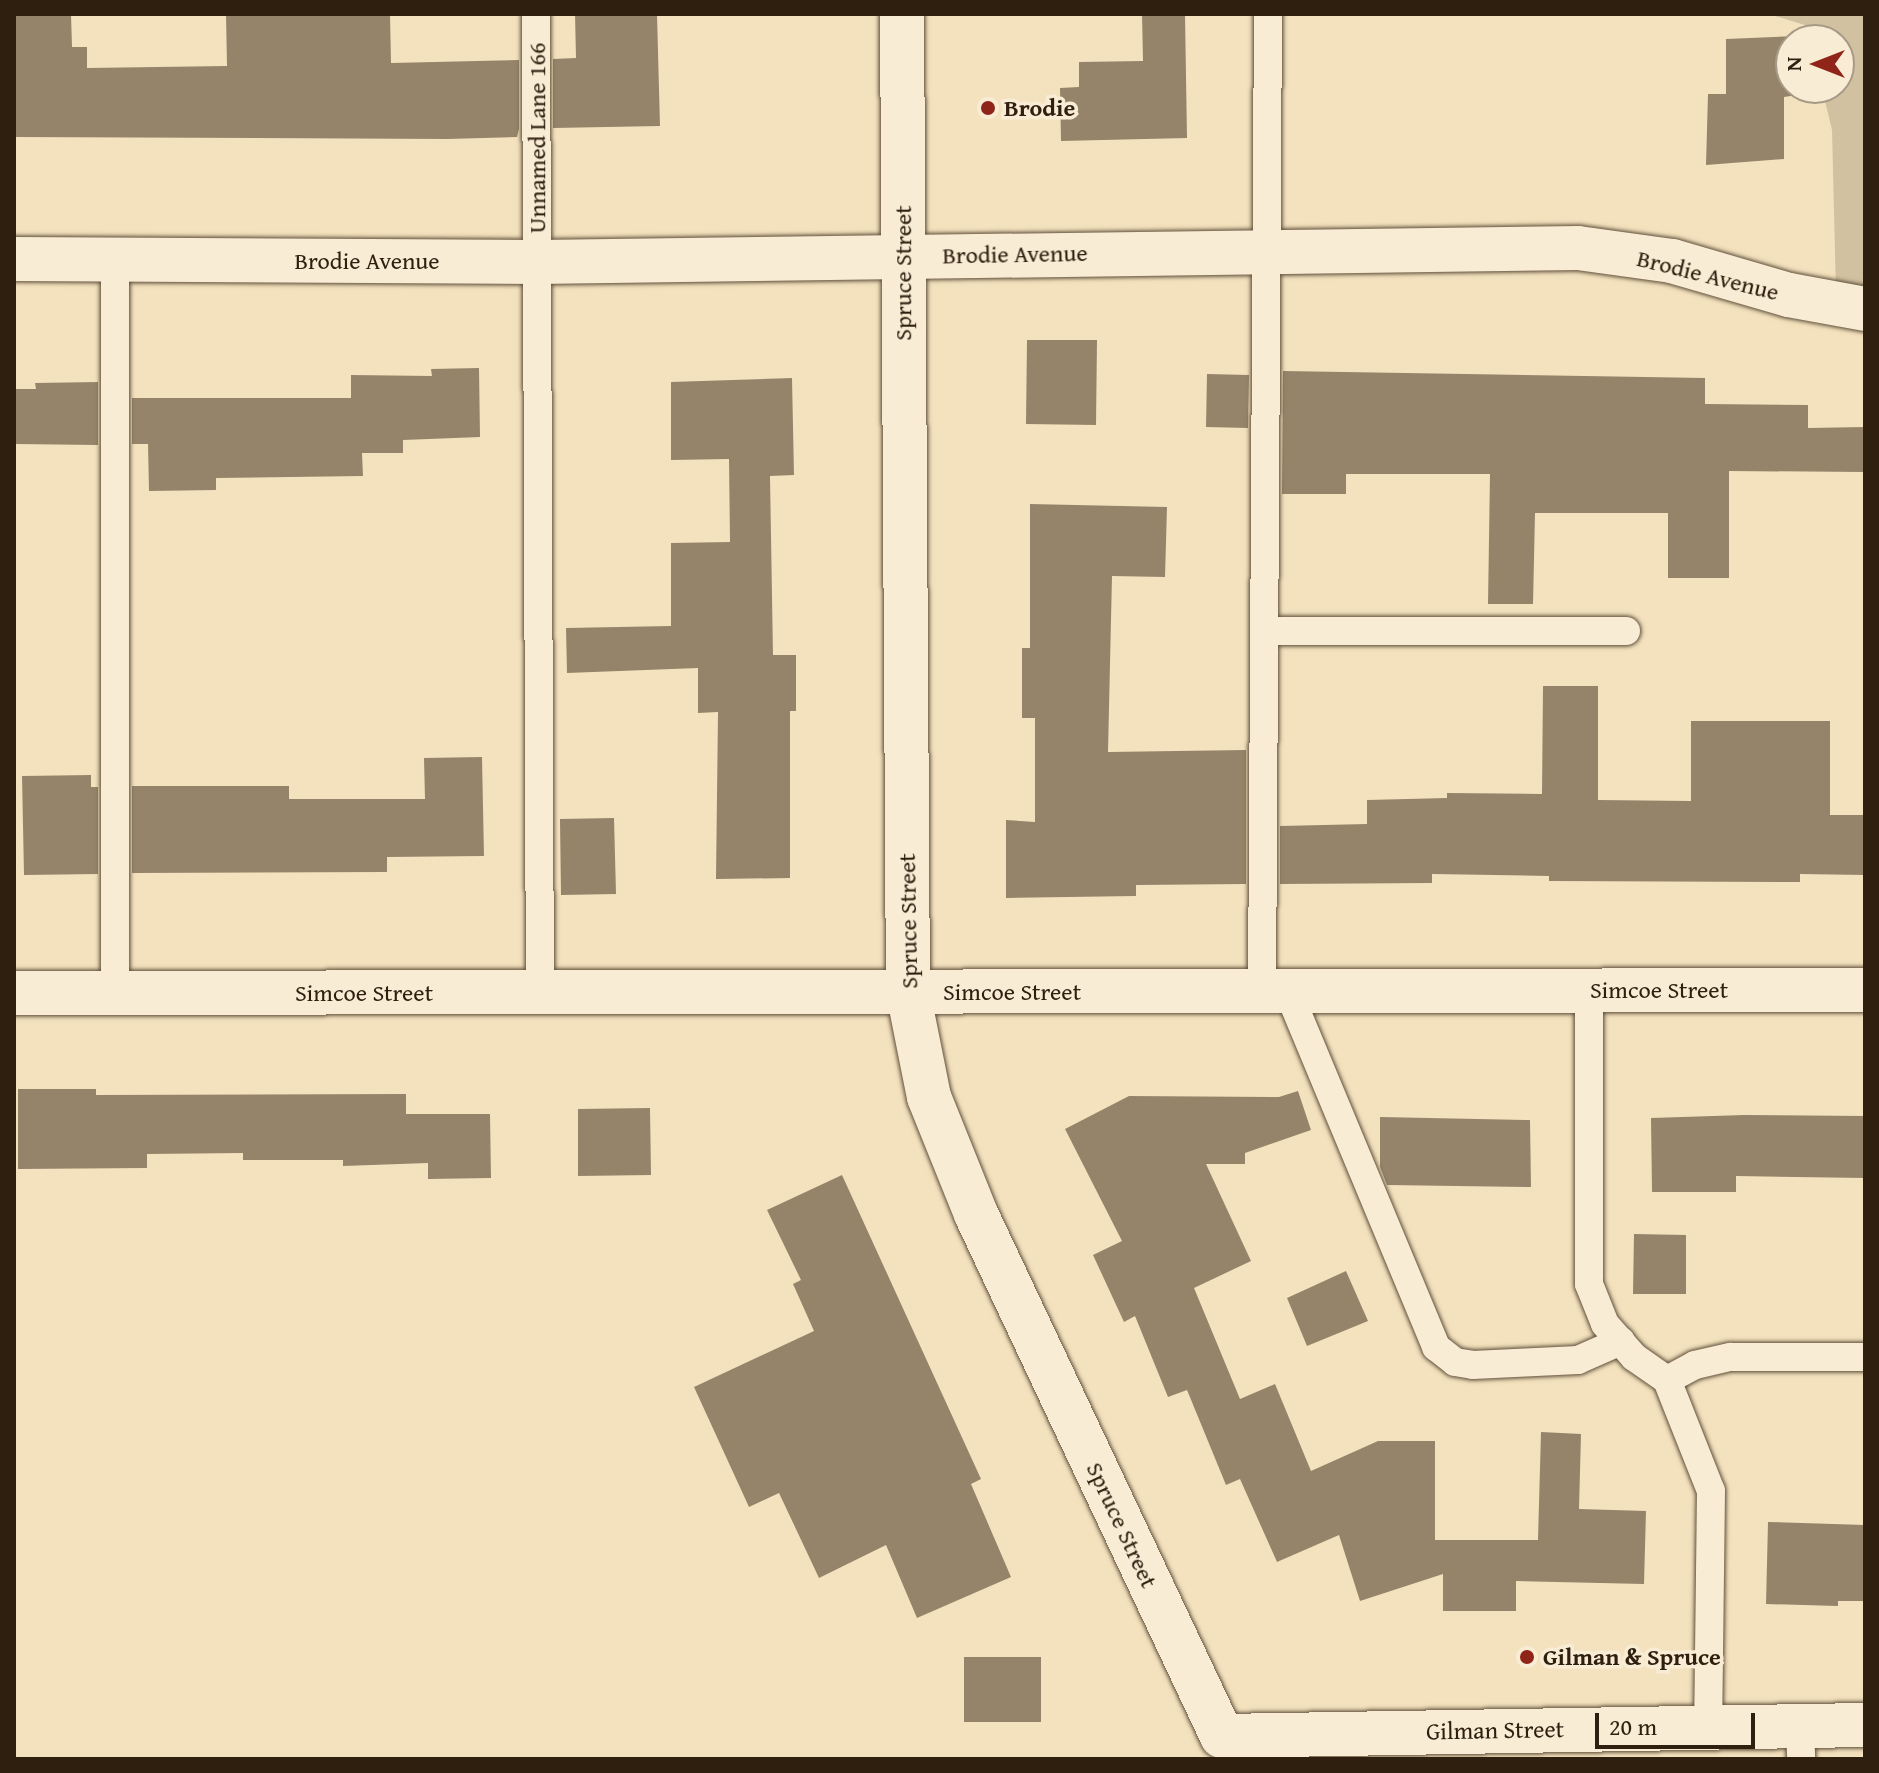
<!DOCTYPE html>
<html>
<head>
<meta charset="utf-8">
<style>
	body { margin:0 }
	#map { position:relative; width:1879px; height:1773px; overflow:hidden; background:#f4e2be; font-family:"Gentium Book Plus",serif }
	div>[style] { position:absolute }
	[style*='--x'] { left:calc(var(--x)*1px); top:calc(var(--y)*1px); width:calc(var(--w)*1px); rotate:calc(var(--a)*1deg) }
	.green>* { inset:0; background:#d2c1a0 }
	.building>* { inset:0; background:#95846a }
	.roads { filter:drop-shadow(0 0 2px #60503b) drop-shadow(0 0 2px #60503b) }
	.service>* { height:28px; margin:-14px; padding:0 14px; transform-origin:14px; border-radius:14px; background:#f8ecd5 }
	.minor>* { height:44px; margin:-22px; padding:0 22px; transform-origin:22px; border-radius:22px; background:#f8ecd5 }
	.tertiary>* { height:44px; margin:-22px; padding:0 22px; transform-origin:22px; border-radius:22px; background:#f8ecd5 }
	.dots>* { width:22px; height:22px; translate:-50% -50%; box-sizing:border-box; border:4px solid #f8ecd5; border-radius:50% }
	span { translate:-50% -50%; white-space:nowrap; text-align:center; line-height:1.15; -webkit-text-stroke:7px #f8ecd5; paint-order:stroke }
	.poi-label { font-size:24px; color:#2e1f0f; font-weight:700 }
	.left { translate:0 -50%; text-align:left }
	.street-label { font-size:24px; color:#2e1f0f }
	.frame { position:absolute; inset:0; border:16px solid #2e1f0f; pointer-events:none }
	.north { position:absolute; left:1775px; top:24px; width:80px; height:80px; box-sizing:border-box; background:#f8ecd5; border:2px solid #a79a86; border-radius:50%; rotate:270deg; font-size:22px; font-weight:700; line-height:32px; text-align:center; color:#2e1f0f }
	.north::after { content:''; display:block; margin:auto; width:28px; height:36px; background:#8f2418; clip-path:polygon(50% 0,100% 100%,50% 72%,0 100%) }
	.scale { position:absolute; left:1595px; top:1713px; width:160px; height:36px; box-sizing:border-box; border:4px solid #2e1f0f; border-top:0; padding-left:10px; font-size:24px; line-height:28px; white-space:nowrap; color:#2e1f0f; -webkit-text-stroke:6px #f8ecd5; paint-order:stroke }
</style>
</head>
<body>
<div id="map">
	<div class="green">
		<div style="clip-path:polygon(1769px 14px,1865px 14px,1865px 299px,1836px 293px,1832px 130px,1822px 88px,1839px 88px,1839px 40px,1812px 40px,1808px 26px)"></div>
	</div>
	<div class="building">
		<div style="clip-path:polygon(14px 14px,71px 14px,72px 47px,87px 47px,87px 68px,227px 66px,226px 14px,390px 14px,391px 63px,519px 60px,519px 129px,517px 137px,447px 139px,14px 137px)"></div>
		<div style="clip-path:polygon(575px 14px,657px 14px,660px 126px,553px 128px,553px 59px,576px 58px)"></div>
		<div style="clip-path:polygon(1142px 14px,1185px 14px,1187px 138px,1061px 141px,1060px 88px,1079px 87px,1079px 62px,1143px 61px)"></div>
		<div style="clip-path:polygon(1797px 36px,1791px 40px,1791px 88px,1797px 88px,1797px 95px,1784px 97px,1784px 159px,1706px 165px,1708px 94px,1726px 94px,1726px 39px)"></div>
		<div style="clip-path:polygon(1027px 340px,1097px 340px,1096px 425px,1026px 424px)"></div>
		<div style="clip-path:polygon(479px 368px,480px 437px,403px 440px,403px 453px,362px 453px,363px 476px,216px 478px,216px 490px,149px 491px,148px 444px,132px 444px,132px 398px,351px 398px,351px 375px,432px 376px,431px 369px)"></div>
		<div style="clip-path:polygon(1283px 371px,1705px 378px,1705px 404px,1808px 405px,1808px 428px,1865px 427px,1865px 472px,1729px 471px,1729px 578px,1668px 578px,1668px 513px,1535px 513px,1533px 604px,1488px 604px,1490px 474px,1346px 474px,1346px 494px,1282px 494px)"></div>
		<div style="clip-path:polygon(1207px 374px,1249px 375px,1248px 428px,1206px 427px)"></div>
		<div style="clip-path:polygon(792px 378px,794px 475px,770px 476px,773px 655px,796px 655px,796px 711px,790px 711px,790px 878px,716px 879px,718px 712px,698px 713px,698px 668px,567px 673px,566px 628px,671px 626px,671px 543px,730px 542px,729px 459px,671px 460px,671px 382px)"></div>
		<div style="clip-path:polygon(98px 382px,98px 445px,14px 444px,14px 389px,36px 389px,35px 383px)"></div>
		<div style="clip-path:polygon(1030px 504px,1167px 507px,1165px 577px,1112px 576px,1108px 752px,1246px 750px,1246px 884px,1136px 885px,1136px 896px,1006px 898px,1006px 820px,1035px 822px,1035px 718px,1022px 718px,1022px 648px,1030px 648px)"></div>
		<div style="clip-path:polygon(1543px 686px,1598px 686px,1598px 800px,1691px 801px,1691px 721px,1830px 721px,1830px 815px,1865px 815px,1865px 875px,1800px 874px,1800px 882px,1549px 881px,1549px 876px,1432px 874px,1432px 883px,1280px 884px,1280px 826px,1367px 824px,1367px 800px,1447px 798px,1447px 793px,1542px 794px)"></div>
		<div style="clip-path:polygon(482px 757px,484px 856px,387px 857px,387px 872px,132px 873px,132px 786px,289px 786px,289px 799px,425px 799px,424px 758px)"></div>
		<div style="clip-path:polygon(91px 775px,91px 787px,98px 787px,98px 874px,24px 875px,22px 776px)"></div>
		<div style="clip-path:polygon(614px 818px,616px 894px,561px 895px,560px 819px)"></div>
		<div style="clip-path:polygon(18px 1089px,96px 1089px,96px 1095px,406px 1094px,406px 1114px,490px 1114px,491px 1178px,428px 1179px,428px 1163px,343px 1166px,343px 1160px,243px 1160px,243px 1153px,147px 1154px,147px 1168px,18px 1169px)"></div>
		<div style="clip-path:polygon(1298px 1091px,1311px 1130px,1245px 1153px,1245px 1164px,1206px 1164px,1251px 1261px,1194px 1288px,1240px 1399px,1275px 1384px,1311px 1471px,1378px 1441px,1435px 1441px,1435px 1540px,1538px 1540px,1541px 1432px,1581px 1434px,1579px 1509px,1646px 1511px,1644px 1584px,1516px 1581px,1516px 1611px,1443px 1611px,1443px 1574px,1360px 1601px,1339px 1535px,1277px 1562px,1240px 1479px,1226px 1485px,1187px 1390px,1168px 1397px,1135px 1316px,1124px 1322px,1093px 1255px,1122px 1241px,1065px 1129px,1129px 1096px,1279px 1097px)"></div>
		<div style="clip-path:polygon(650px 1108px,651px 1175px,578px 1176px,578px 1109px)"></div>
		<div style="clip-path:polygon(1744px 1115px,1865px 1116px,1865px 1178px,1736px 1176px,1736px 1192px,1652px 1192px,1651px 1118px)"></div>
		<div style="clip-path:polygon(1380px 1117px,1530px 1120px,1531px 1187px,1387px 1185px,1380px 1167px)"></div>
		<div style="clip-path:polygon(842px 1175px,981px 1479px,971px 1484px,1011px 1577px,917px 1618px,886px 1545px,819px 1578px,779px 1493px,749px 1507px,694px 1387px,814px 1331px,793px 1284px,801px 1280px,767px 1210px)"></div>
		<div style="clip-path:polygon(1634px 1234px,1686px 1235px,1686px 1294px,1633px 1294px)"></div>
		<div style="clip-path:polygon(1346px 1271px,1368px 1321px,1307px 1346px,1287px 1298px)"></div>
		<div style="clip-path:polygon(1768px 1522px,1865px 1525px,1865px 1601px,1838px 1601px,1838px 1606px,1766px 1604px)"></div>
		<div style="clip-path:polygon(964px 1657px,1041px 1657px,1041px 1722px,964px 1722px)"></div>
	</div>
	<div class="roads">
		<div class="service">
			<div style="--x:536;--y:14;--w:978;--a:89.77"></div>
			<div style="--x:115;--y:259;--w:734;--a:90"></div>
			<div style="--x:1264;--y:631;--w:362;--a:0"></div>
			<div style="--x:1589;--y:990;--w:294;--a:90"></div>
			<div style="--x:1589;--y:1284;--w:43;--a:68.2"></div>
			<div style="--x:1605;--y:1324;--w:44;--a:48.7"></div>
			<div style="--x:1634;--y:1357;--w:40;--a:34.9"></div>
			<div style="--x:1667;--y:1380;--w:119;--a:68.4"></div>
			<div style="--x:1711;--y:1491;--w:235;--a:90.7"></div>
			<div style="--x:1262;--y:991;--w:977;--a:-89.65"></div>
			<div style="--x:1288;--y:991;--w:386;--a:67.4"></div>
			<div style="--x:1436;--y:1347;--w:24;--a:38"></div>
			<div style="--x:1455;--y:1362;--w:18;--a:9"></div>
			<div style="--x:1473;--y:1365;--w:105;--a:-2.7"></div>
			<div style="--x:1578;--y:1360;--w:47;--a:-23.8"></div>
			<div style="--x:1667;--y:1380;--w:32;--a:-28"></div>
			<div style="--x:1695;--y:1365;--w:37;--a:-13"></div>
			<div style="--x:1731;--y:1357;--w:134;--a:0"></div>
			<div style="--x:1800;--y:1725;--w:34;--a:88"></div>
		</div>
		<div class="minor">
			<div style="--x:14;--y:259;--w:523;--a:0.33"></div>
			<div style="--x:537;--y:262;--w:1041;--a:-0.77"></div>
			<div style="--x:1578;--y:248;--w:95;--a:7.9"></div>
			<div style="--x:1672;--y:261;--w:122;--a:16.2"></div>
			<div style="--x:1789;--y:295;--w:77;--a:10.4"></div>
			<div style="--x:14;--y:993;--w:1851;--a:-0.09"></div>
		</div>
		<div class="tertiary">
			<div style="--x:902;--y:14;--w:978;--a:89.65"></div>
			<div style="--x:908;--y:992;--w:107;--a:78.7"></div>
			<div style="--x:929;--y:1097;--w:126;--a:68.1"></div>
			<div style="--x:976;--y:1214;--w:577;--a:64.77"></div>
			<div style="--x:1222;--y:1736;--w:643;--a:-0.98"></div>
		</div>
	</div>
	<div class="dots">
		<div style="left:988px;top:108px;background:#8f2418"></div>
		<div style="left:1527px;top:1657px;background:#8f2418"></div>
	</div>
	<div class="poi-label">
		<span class="left" style="left:1004px;top:108px">Brodie</span>
		<span class="left" style="left:1543px;top:1657px">Gilman &amp; Spruce</span>
	</div>
	<div class="street-label">
		<span style="left:537px;top:138px;rotate:-90deg">Unnamed Lane 166</span>
		<span style="left:1015px;top:254px;rotate:-1deg">Brodie Avenue</span>
		<span style="left:367px;top:261px">Brodie Avenue</span>
		<span style="left:903px;top:273px;rotate:-90deg">Spruce Street</span>
		<span style="left:1708px;top:275px;rotate:14deg">Brodie Avenue</span>
		<span style="left:908px;top:921px;rotate:-91deg">Spruce Street</span>
		<span style="left:1659px;top:990px">Simcoe Street</span>
		<span style="left:1012px;top:992px">Simcoe Street</span>
		<span style="left:364px;top:993px">Simcoe Street</span>
		<span style="left:1122px;top:1525px;rotate:65deg">Spruce Street</span>
		<span style="left:1495px;top:1730px;rotate:-1deg">Gilman Street</span>
	</div>
	<div class="frame"></div>
	<div class="north">N</div>
	<div class="scale">20 m</div>
</div>
</body>
</html>
